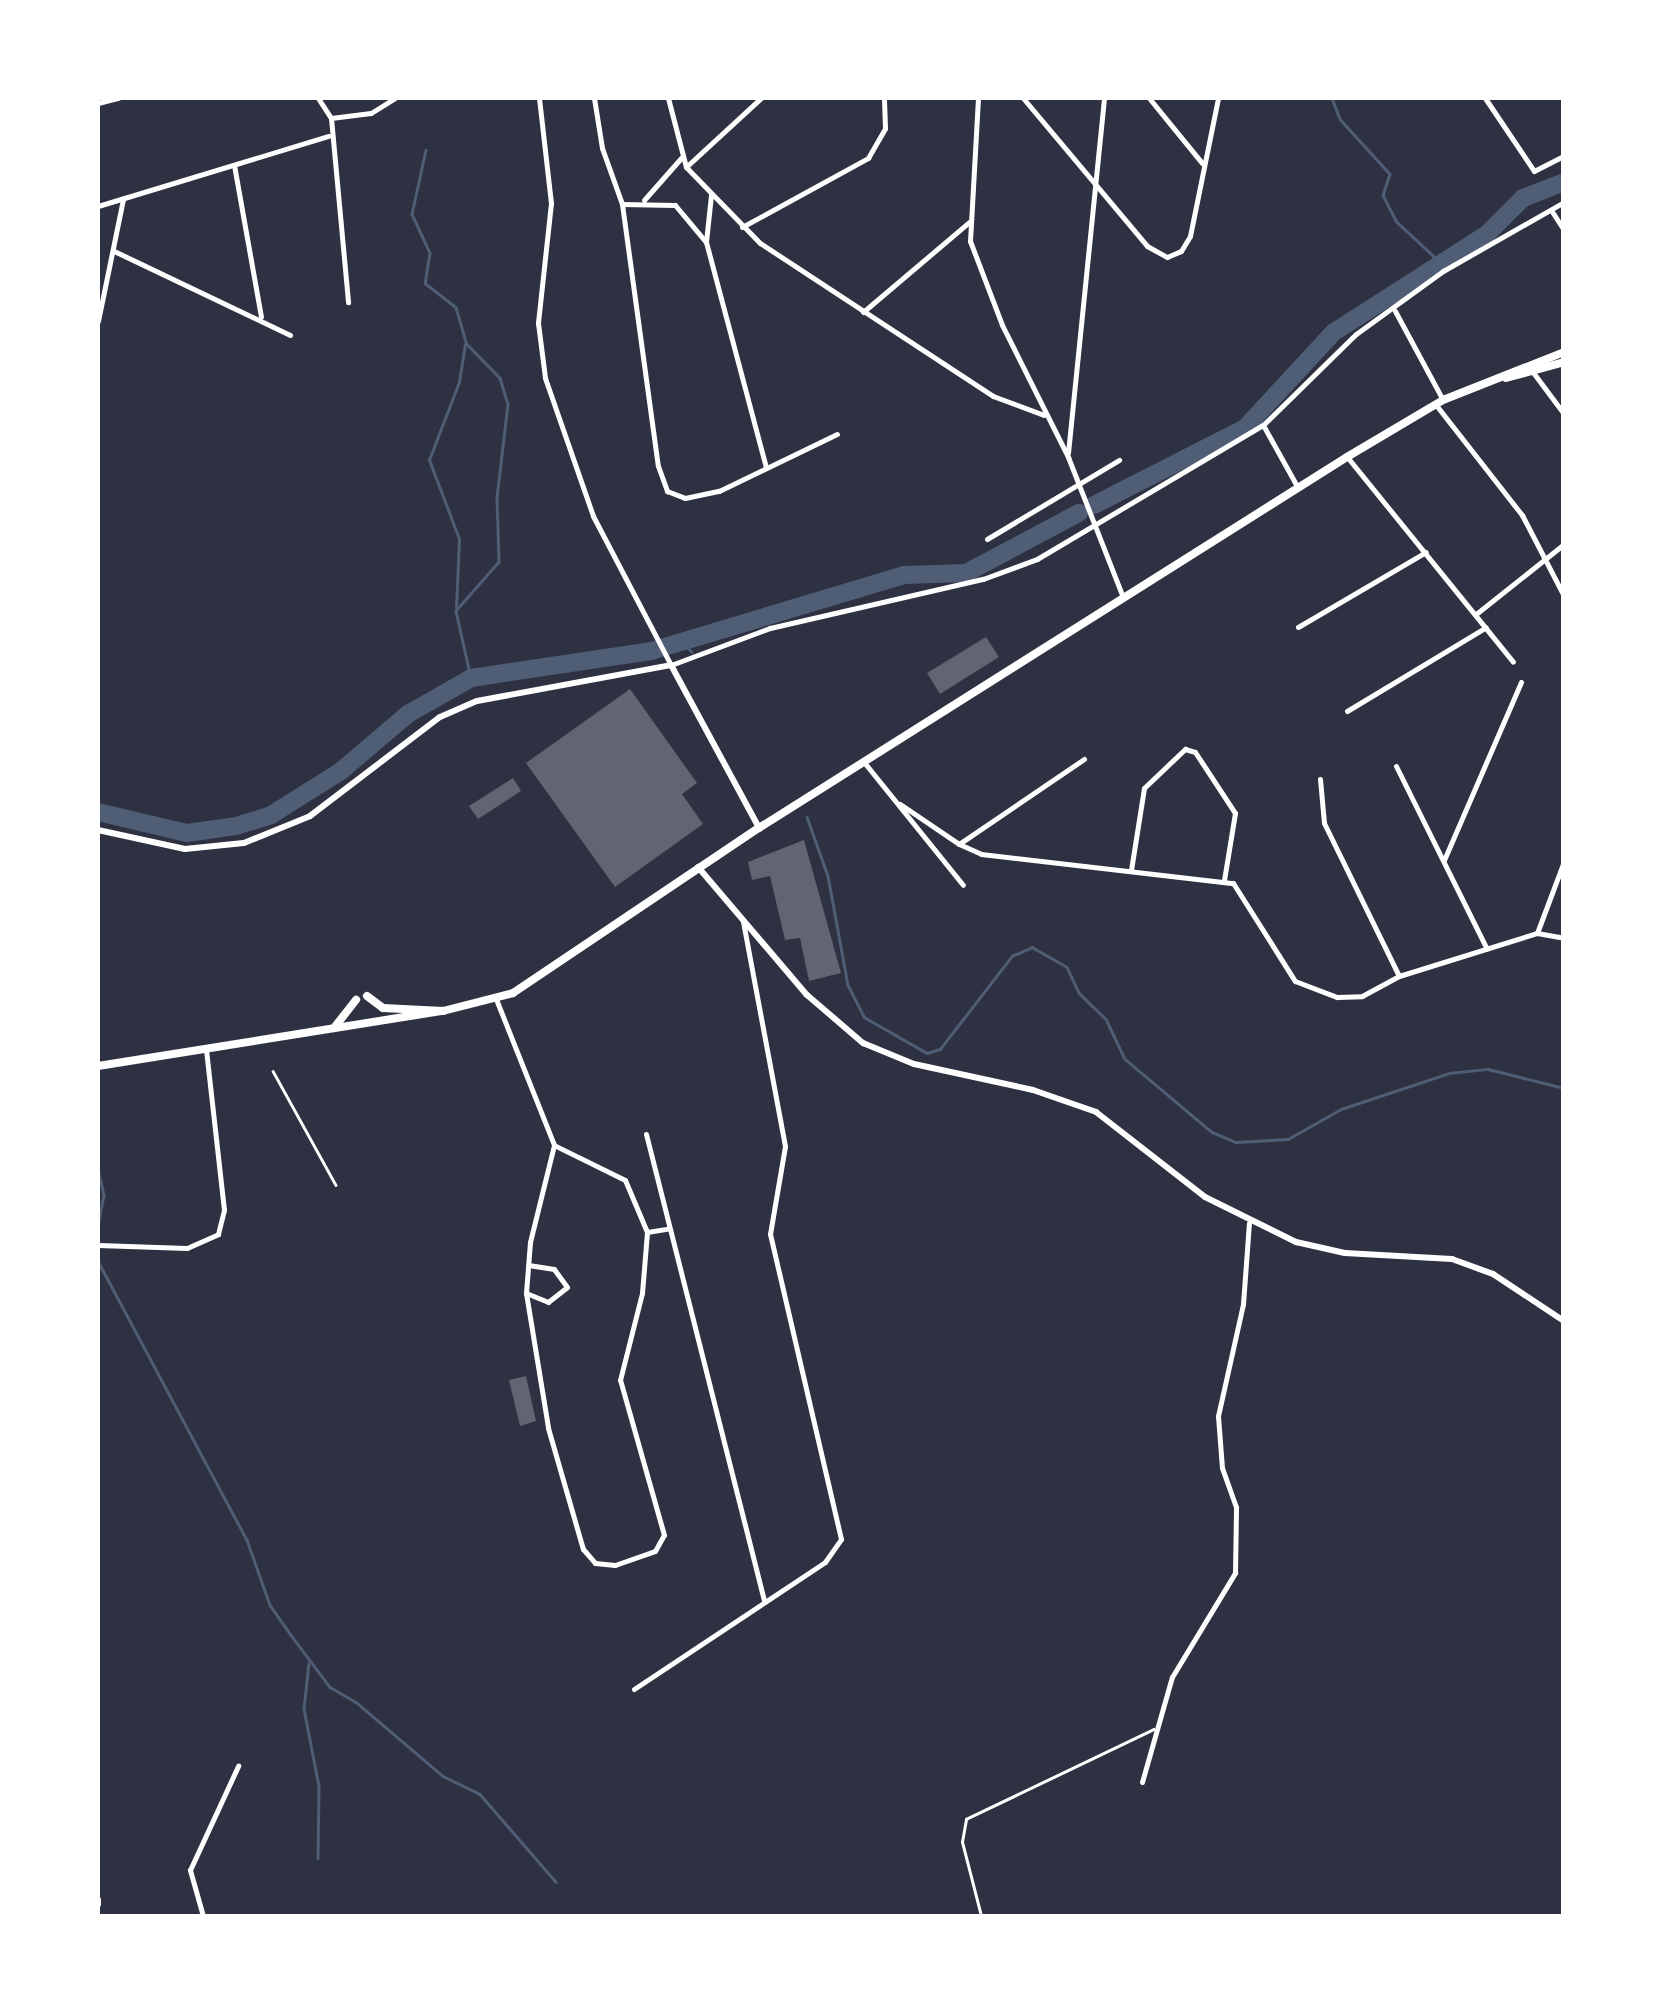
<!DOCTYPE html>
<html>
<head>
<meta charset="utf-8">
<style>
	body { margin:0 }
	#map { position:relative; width:1661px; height:2014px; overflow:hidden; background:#2d3142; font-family:Arial,sans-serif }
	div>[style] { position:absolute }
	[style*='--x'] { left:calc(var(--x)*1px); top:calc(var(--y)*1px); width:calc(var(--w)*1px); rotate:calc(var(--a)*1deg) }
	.stream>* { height:2.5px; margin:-1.25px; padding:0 1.25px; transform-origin:1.25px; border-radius:1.25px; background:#4f5d75 }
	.river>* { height:18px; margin:-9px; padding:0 9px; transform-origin:9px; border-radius:9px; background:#4f5d75 }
	.building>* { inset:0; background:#626471 }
	.path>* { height:2.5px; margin:-1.25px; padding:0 1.25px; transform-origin:1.25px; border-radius:1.25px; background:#fff }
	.service>* { height:2.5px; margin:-1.25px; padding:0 1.25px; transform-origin:1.25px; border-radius:1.25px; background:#fff }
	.minor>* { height:5px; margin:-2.5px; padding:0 2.5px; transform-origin:2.5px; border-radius:2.5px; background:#fff }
	.tertiary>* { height:6px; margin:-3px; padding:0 3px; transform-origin:3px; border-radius:3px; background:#fff }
	.secondary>* { height:8px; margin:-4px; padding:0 4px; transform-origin:4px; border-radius:4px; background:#fff }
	span { translate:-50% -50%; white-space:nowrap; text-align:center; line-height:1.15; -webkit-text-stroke:8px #fff; paint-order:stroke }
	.frame { position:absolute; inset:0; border:100px solid #fff; pointer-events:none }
</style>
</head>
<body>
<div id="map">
	<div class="stream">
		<div style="--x:1332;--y:98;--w:22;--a:69"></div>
		<div style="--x:1340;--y:119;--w:74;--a:47.7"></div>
		<div style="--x:1390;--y:174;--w:22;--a:108"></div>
		<div style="--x:1383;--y:195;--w:29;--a:63"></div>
		<div style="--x:1396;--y:221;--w:62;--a:43"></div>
		<div style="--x:426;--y:150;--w:66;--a:102.3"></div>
		<div style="--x:412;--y:214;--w:43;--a:65.2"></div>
		<div style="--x:430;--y:253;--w:30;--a:99"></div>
		<div style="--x:425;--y:283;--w:39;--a:38"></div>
		<div style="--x:456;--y:307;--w:37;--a:74"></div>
		<div style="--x:466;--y:343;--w:49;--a:45.8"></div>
		<div style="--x:500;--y:378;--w:27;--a:73"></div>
		<div style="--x:508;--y:404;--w:94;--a:96.7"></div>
		<div style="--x:497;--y:497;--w:65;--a:88.2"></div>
		<div style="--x:499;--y:562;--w:65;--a:131.3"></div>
		<div style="--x:456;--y:611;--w:69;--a:77.4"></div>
		<div style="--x:456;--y:608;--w:69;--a:-87.5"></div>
		<div style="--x:459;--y:539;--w:85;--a:-110.8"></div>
		<div style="--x:429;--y:460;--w:84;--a:-69"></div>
		<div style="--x:459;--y:382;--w:38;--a:-81"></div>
		<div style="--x:683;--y:642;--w:13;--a:48"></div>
		<div style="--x:807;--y:817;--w:63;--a:70.4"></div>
		<div style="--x:828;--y:876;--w:111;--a:79.6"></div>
		<div style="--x:848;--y:985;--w:36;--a:63"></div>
		<div style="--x:864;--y:1017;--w:73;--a:29.7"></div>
		<div style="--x:927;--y:1053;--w:14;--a:-17"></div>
		<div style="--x:940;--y:1049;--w:118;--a:-52.3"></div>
		<div style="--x:1012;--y:956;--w:22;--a:-24"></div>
		<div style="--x:1032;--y:947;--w:40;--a:29.7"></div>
		<div style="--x:1067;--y:967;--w:29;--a:65"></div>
		<div style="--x:1079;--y:993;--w:37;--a:44"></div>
		<div style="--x:1106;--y:1019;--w:44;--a:64.6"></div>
		<div style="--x:1125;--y:1059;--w:114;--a:40"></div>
		<div style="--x:1212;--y:1132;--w:26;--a:23"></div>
		<div style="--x:1236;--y:1142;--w:52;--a:-3.3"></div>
		<div style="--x:1288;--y:1139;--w:61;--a:-29.5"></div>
		<div style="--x:1341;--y:1109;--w:114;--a:-18.4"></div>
		<div style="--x:1449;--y:1073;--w:39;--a:-6"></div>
		<div style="--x:1488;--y:1069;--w:78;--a:14"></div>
		<div style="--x:98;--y:1169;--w:27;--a:77"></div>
		<div style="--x:104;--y:1195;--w:31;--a:101"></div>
		<div style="--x:98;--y:1261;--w:316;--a:61.9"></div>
		<div style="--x:247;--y:1540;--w:69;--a:70.5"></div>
		<div style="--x:270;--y:1605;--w:37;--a:55"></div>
		<div style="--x:291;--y:1635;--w:65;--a:53.1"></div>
		<div style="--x:330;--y:1687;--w:30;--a:30"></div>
		<div style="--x:356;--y:1702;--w:114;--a:40.4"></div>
		<div style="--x:443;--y:1776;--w:41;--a:25.9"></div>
		<div style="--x:480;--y:1794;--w:116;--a:49.2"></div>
		<div style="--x:309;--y:1663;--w:46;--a:96.2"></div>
		<div style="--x:304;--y:1709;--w:78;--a:79"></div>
		<div style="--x:319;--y:1786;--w:72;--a:90.8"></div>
	</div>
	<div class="river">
		<div style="--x:1094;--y:505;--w:169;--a:-27"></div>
		<div style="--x:1245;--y:428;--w:131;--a:-47.2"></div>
		<div style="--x:1334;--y:332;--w:182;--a:-32.6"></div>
		<div style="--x:1487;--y:234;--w:51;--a:-45"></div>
		<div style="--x:1523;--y:198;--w:44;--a:-21.3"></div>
		<div style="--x:98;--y:812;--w:91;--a:13.3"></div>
		<div style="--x:187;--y:833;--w:49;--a:-8.1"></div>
		<div style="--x:236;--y:826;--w:37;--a:-17"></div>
		<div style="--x:271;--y:815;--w:83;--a:-32.2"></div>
		<div style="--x:341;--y:771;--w:88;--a:-40.4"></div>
		<div style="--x:408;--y:714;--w:73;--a:-29.7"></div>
		<div style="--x:471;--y:678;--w:182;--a:-8.5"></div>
		<div style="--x:651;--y:651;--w:264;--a:-16.7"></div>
		<div style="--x:904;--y:575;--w:62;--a:-1.8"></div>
		<div style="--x:966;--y:573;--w:128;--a:-28"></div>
	</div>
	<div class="building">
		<div style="clip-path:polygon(986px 637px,999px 657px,940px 694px,927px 673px)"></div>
		<div style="clip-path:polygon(630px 689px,697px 783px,682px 794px,703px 824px,615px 887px,526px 763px)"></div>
		<div style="clip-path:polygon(513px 778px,521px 791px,478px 819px,469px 806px)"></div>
		<div style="clip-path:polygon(804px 840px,841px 973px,809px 981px,800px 938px,785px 940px,770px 876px,752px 880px,748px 862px)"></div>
		<div style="clip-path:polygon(526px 1376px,536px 1421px,520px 1426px,509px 1380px)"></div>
	</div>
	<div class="path">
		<div style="--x:273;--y:1071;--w:130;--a:61.1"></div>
	</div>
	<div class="service">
		<div style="--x:981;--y:1916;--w:76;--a:-104.4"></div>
		<div style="--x:962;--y:1842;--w:23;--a:-80"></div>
		<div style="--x:966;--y:1819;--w:208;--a:-25.6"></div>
	</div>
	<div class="minor">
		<div style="--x:318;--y:98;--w:24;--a:57"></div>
		<div style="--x:331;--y:118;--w:185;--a:84.7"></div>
		<div style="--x:539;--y:98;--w:106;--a:83.5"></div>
		<div style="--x:551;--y:203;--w:121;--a:96.2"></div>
		<div style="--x:538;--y:323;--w:55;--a:82.7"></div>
		<div style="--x:545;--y:378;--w:146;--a:70.8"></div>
		<div style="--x:593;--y:516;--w:168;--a:62.4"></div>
		<div style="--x:671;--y:665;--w:106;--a:-20.5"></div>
		<div style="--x:770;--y:628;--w:219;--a:-13"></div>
		<div style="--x:983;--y:579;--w:58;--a:-20.3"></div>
		<div style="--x:1037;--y:559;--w:263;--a:-30.7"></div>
		<div style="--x:1263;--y:425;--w:130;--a:-44.4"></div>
		<div style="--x:1356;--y:334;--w:107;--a:-35.9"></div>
		<div style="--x:1443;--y:271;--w:139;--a:-29.7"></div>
		<div style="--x:594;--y:98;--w:51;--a:80.9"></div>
		<div style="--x:602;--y:148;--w:59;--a:70.3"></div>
		<div style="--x:622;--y:204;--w:264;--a:82.2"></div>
		<div style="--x:658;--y:466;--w:27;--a:70"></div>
		<div style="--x:667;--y:491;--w:19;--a:21"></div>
		<div style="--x:685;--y:498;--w:35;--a:-12"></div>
		<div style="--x:719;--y:491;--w:131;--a:-25.8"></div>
		<div style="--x:668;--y:98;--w:71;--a:75.4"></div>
		<div style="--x:686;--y:167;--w:106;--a:45.8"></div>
		<div style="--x:760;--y:243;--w:279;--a:33.3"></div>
		<div style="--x:993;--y:396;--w:54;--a:20.4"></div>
		<div style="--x:978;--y:98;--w:143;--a:93.2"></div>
		<div style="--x:970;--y:241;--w:90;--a:69.1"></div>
		<div style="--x:1002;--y:325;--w:148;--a:63.4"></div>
		<div style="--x:1068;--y:457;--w:150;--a:68.6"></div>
		<div style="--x:1023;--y:98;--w:193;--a:50"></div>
		<div style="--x:1147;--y:246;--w:23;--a:29"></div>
		<div style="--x:1167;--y:257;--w:15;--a:-23"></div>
		<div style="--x:1181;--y:251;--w:17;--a:-59"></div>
		<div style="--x:1190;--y:236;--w:141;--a:-78.5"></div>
		<div style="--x:1149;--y:98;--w:84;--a:50.8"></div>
		<div style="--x:1485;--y:98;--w:88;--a:56.1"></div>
		<div style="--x:1534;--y:171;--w:34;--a:-27"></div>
		<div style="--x:98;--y:103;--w:21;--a:-14"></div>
		<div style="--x:331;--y:118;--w:40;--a:-7.1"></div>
		<div style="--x:371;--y:113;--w:28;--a:-32"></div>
		<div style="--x:234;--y:165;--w:154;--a:79.9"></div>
		<div style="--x:686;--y:167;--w:102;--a:-42.6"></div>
		<div style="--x:711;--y:195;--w:47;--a:96.1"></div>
		<div style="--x:706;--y:242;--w:233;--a:75.1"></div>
		<div style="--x:644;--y:200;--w:56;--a:-48.6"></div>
		<div style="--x:622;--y:204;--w:53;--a:1.1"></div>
		<div style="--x:675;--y:205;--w:48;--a:50"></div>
		<div style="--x:98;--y:206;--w:241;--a:-16.9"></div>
		<div style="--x:1551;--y:210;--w:24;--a:57"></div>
		<div style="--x:742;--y:227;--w:144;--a:-28.7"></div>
		<div style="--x:868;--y:158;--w:34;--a:-60"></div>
		<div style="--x:885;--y:128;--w:30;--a:-92"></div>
		<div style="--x:114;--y:251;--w:195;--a:25.5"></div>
		<div style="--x:1395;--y:311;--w:101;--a:61.7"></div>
		<div style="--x:863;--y:312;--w:139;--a:-40.3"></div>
		<div style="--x:98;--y:321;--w:125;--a:-78.4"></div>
		<div style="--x:1532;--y:371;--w:54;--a:53.3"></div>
		<div style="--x:1436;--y:405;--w:140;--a:52"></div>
		<div style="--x:1522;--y:515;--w:91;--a:62.6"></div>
		<div style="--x:1263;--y:425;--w:72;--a:60.9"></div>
		<div style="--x:1068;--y:453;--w:357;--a:-84.2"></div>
		<div style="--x:1348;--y:458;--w:262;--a:51"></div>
		<div style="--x:987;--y:539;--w:154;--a:-30.9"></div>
		<div style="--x:1476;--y:614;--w:112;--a:-38.5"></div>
		<div style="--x:1298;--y:627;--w:148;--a:-30.4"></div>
		<div style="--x:1347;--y:711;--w:162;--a:-31.1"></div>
		<div style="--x:1084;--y:759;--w:151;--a:145.8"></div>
		<div style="--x:959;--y:844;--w:24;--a:24"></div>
		<div style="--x:981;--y:854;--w:254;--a:6.6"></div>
		<div style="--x:1233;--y:883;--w:116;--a:57.7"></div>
		<div style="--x:1295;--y:981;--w:45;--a:20.9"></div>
		<div style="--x:1337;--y:997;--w:25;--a:-2"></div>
		<div style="--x:1362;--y:996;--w:42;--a:-28.4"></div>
		<div style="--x:1399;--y:976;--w:145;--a:-17.3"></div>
		<div style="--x:1537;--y:933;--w:27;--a:10"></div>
		<div style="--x:863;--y:761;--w:159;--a:51.1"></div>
		<div style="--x:1396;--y:766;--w:204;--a:63.6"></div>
		<div style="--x:1320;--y:779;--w:44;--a:84.8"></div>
		<div style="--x:1324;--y:823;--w:170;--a:63.9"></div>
		<div style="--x:900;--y:804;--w:71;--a:34.1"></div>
		<div style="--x:1444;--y:860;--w:194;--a:-66.6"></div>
		<div style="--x:1131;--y:870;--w:83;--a:-81"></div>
		<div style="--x:1144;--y:788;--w:57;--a:-43.6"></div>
		<div style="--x:1185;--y:749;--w:10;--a:17"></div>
		<div style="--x:1195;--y:752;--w:73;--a:56.7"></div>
		<div style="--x:1235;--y:813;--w:68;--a:99.3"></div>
		<div style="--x:1537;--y:933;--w:77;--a:-69.4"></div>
		<div style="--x:496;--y:999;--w:157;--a:68.3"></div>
		<div style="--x:554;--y:1145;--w:100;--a:103.9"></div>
		<div style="--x:530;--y:1242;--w:51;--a:94.5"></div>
		<div style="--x:526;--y:1293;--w:137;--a:80.7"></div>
		<div style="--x:548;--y:1428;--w:126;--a:73.9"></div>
		<div style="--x:583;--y:1549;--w:18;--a:49"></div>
		<div style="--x:595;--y:1563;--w:20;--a:6"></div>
		<div style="--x:615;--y:1565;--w:42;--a:-19.3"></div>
		<div style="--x:655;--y:1551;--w:18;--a:-61"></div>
		<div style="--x:664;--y:1535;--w:161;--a:-105.8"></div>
		<div style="--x:620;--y:1380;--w:90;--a:-75.8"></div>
		<div style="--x:642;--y:1293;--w:61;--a:-85.3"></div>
		<div style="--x:647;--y:1232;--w:56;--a:-112.9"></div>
		<div style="--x:625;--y:1180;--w:79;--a:-153.8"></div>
		<div style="--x:646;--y:1134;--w:481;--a:75.8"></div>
		<div style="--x:647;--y:1232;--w:20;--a:-9"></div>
		<div style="--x:98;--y:1245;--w:89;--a:1.9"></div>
		<div style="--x:187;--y:1248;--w:34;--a:-24"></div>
		<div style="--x:218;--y:1234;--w:25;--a:-76"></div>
		<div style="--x:224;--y:1210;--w:161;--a:-96.4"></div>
		<div style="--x:526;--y:1293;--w:24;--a:22"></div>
		<div style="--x:548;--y:1302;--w:24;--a:-38"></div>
		<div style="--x:567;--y:1287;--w:22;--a:-126"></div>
		<div style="--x:554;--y:1269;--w:26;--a:-171"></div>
		<div style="--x:634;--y:1689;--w:229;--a:-33.6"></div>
		<div style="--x:825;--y:1562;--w:28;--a:-55"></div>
		<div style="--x:841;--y:1539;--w:313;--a:-103.1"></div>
		<div style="--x:770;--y:1234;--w:89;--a:-80.3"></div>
		<div style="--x:785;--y:1146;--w:228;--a:-100.6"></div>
		<div style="--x:1142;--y:1782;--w:109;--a:-74.1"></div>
		<div style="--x:1172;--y:1677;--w:122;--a:-58.8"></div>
		<div style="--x:1235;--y:1573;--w:66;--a:-89.1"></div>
		<div style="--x:1236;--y:1507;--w:41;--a:-109.7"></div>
		<div style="--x:1222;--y:1468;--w:52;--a:-94.4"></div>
		<div style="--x:1218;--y:1416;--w:115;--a:-77.4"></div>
		<div style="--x:1243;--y:1304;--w:81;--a:-85.8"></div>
		<div style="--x:98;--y:1899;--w:5;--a:90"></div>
		<div style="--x:203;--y:1916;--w:48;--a:-105.8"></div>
		<div style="--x:190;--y:1870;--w:115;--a:-65.2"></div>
	</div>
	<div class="tertiary">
		<div style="--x:98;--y:830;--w:89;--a:12.3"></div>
		<div style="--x:185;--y:849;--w:59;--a:-5.8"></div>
		<div style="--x:244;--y:843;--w:71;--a:-22.2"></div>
		<div style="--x:310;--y:816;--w:163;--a:-37.3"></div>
		<div style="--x:440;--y:717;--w:40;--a:-23.4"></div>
		<div style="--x:477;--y:701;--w:197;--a:-10.5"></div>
		<div style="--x:671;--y:665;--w:185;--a:61.6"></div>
		<div style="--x:698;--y:867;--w:168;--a:49.6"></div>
		<div style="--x:807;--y:995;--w:74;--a:40.6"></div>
		<div style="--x:863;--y:1043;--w:55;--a:22.4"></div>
		<div style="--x:914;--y:1064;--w:122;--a:12.3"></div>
		<div style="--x:1033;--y:1090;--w:67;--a:19.2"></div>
		<div style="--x:1096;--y:1112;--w:138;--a:37.9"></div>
		<div style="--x:1205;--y:1197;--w:102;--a:26.3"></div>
		<div style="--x:1296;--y:1242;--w:50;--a:12.7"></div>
		<div style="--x:1345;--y:1253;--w:107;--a:3.2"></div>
		<div style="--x:1452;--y:1259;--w:44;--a:20.1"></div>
		<div style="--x:1493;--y:1274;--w:85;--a:33.5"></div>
	</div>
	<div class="secondary">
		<div style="--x:1506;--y:378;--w:60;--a:-15.4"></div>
		<div style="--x:367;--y:996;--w:20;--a:37"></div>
		<div style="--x:383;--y:1008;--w:60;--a:2.9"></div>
		<div style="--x:334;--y:1028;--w:36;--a:-52"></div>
		<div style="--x:98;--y:1066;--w:349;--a:-9.1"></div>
		<div style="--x:443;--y:1011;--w:72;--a:-14.4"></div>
		<div style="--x:513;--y:993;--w:296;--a:-33.9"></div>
		<div style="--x:759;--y:828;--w:695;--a:-32.25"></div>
		<div style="--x:1347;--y:457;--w:112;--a:-30.7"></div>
		<div style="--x:1443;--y:400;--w:130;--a:-21.6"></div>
	</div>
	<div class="frame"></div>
</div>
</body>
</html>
